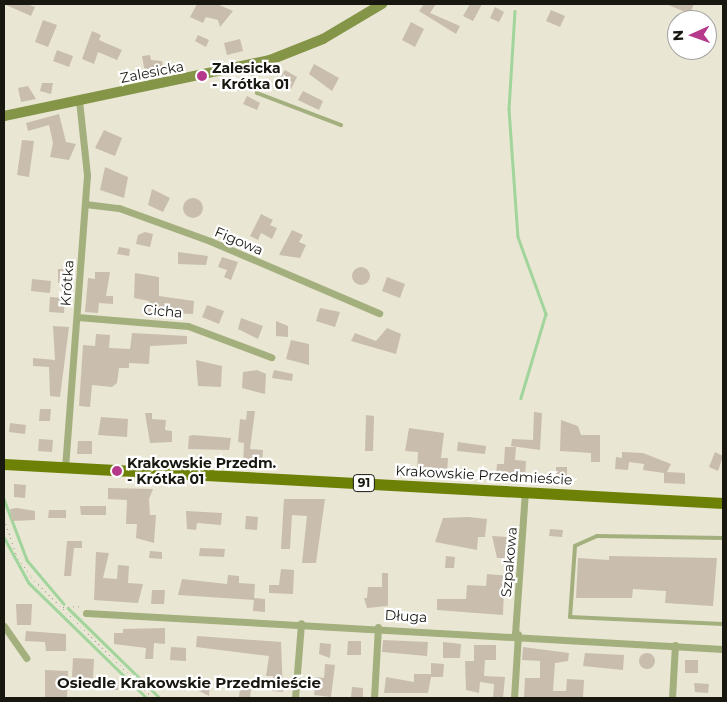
<!DOCTYPE html>
<html>
<head>
<meta charset="utf-8">
<style>
	body { margin:0 }
	#map { position:relative; width:727px; height:702px; overflow:hidden; background:#eae6d4; font-family:Montserrat,sans-serif }
	div>[style] { position:absolute }
	[style*='--x'] { left:calc(var(--x)*1px); top:calc(var(--y)*1px); width:calc(var(--w)*1px); rotate:calc(var(--a)*1deg) }
	.stream>* { height:2.5px; margin:-1.25px; padding:0 1.25px; transform-origin:1.25px; border-radius:1.25px; background:#a1d59c }
	.building>* { inset:0; background:#c9bdae }
	.round { border-radius:50% }
	.path>* { height:1px; margin-top:-0.5px; transform-origin:0; background:repeating-linear-gradient(90deg,#a29f91 0 1px,transparent 0 5px) }
	.lane>* { height:4px; margin:-2px; padding:0 2px; transform-origin:2px; border-radius:2px; background:#a3b07e }
	.street>* { height:7px; margin:-3.5px; padding:0 3.5px; transform-origin:3.5px; border-radius:3.5px; background:#a3b07e }
	.secondary>* { height:10px; margin:-5px; padding:0 5px; transform-origin:5px; border-radius:5px; background:#849547 }
	.primary>* { height:11px; margin:-5.5px; padding:0 5.5px; transform-origin:5.5px; border-radius:5.5px; background:#6d8107 }
	.dots>* { width:14px; height:14px; translate:-50% -50%; box-sizing:border-box; border:2px solid #fff; border-radius:50% }
	span { translate:-50% -50%; white-space:nowrap; text-align:center; line-height:1.15; -webkit-text-stroke:4.5px #fff; paint-order:stroke }
	.shield-label span { padding:1px 4px; background:#fff; border:1px solid; border-radius:4px; -webkit-text-stroke-width:0 }
	.shield-label { font-size:12px; color:#181710; font-weight:700 }
	.poi-label { font-size:14px; color:#181710; font-weight:700 }
	.left { translate:0 -50%; text-align:left }
	.street-label { font-size:14px; color:#181710 }
	.neighbourhood-label { font-size:15px; color:#181710; font-weight:700 }
	.frame { position:absolute; inset:0; border:5px solid #181710; pointer-events:none }
	.north { position:absolute; left:667px; top:10px; width:50px; height:50px; box-sizing:border-box; background:#fff; border:1px solid #a3a29f; border-radius:50%; rotate:268deg; font-size:14px; font-weight:700; line-height:20px; text-align:center; color:#181710 }
	.north::after { content:''; display:block; margin:auto; width:18px; height:22px; background:#b63a8c; clip-path:polygon(50% 0,100% 100%,50% 72%,0 100%) }
</style>
</head>
<body>
<div id="map">
	<div class="stream">
		<div style="--x:515;--y:11;--w:98;--a:93.5"></div>
		<div style="--x:509;--y:109;--w:128;--a:86"></div>
		<div style="--x:518;--y:237;--w:82;--a:70"></div>
		<div style="--x:546;--y:314;--w:88;--a:106.6"></div>
		<div style="--x:4;--y:499;--w:65;--a:69.3"></div>
		<div style="--x:27;--y:560;--w:57;--a:49.9"></div>
		<div style="--x:4;--y:537;--w:52;--a:61.5"></div>
		<div style="--x:29;--y:583;--w:165;--a:44.3"></div>
		<div style="--x:68;--y:608;--w:129;--a:44.4"></div>
	</div>
	<div class="building">
		<div style="clip-path:polygon(4px 4px,27px 4px,35px 7px,31px 16px)"></div>
		<div style="clip-path:polygon(197px 4px,217px 4px,233px 11px,220px 27px,218px 20px,206px 17px,203px 23px,190px 17px)"></div>
		<div style="clip-path:polygon(424px 4px,436px 4px,430px 13px,460px 26px,456px 34px,419px 11px)"></div>
		<div style="clip-path:polygon(470px 4px,482px 4px,473px 21px,463px 16px)"></div>
		<div style="clip-path:polygon(666px 4px,694px 4px,690px 14px)"></div>
		<div style="clip-path:polygon(495px 7px,504px 12px,499px 22px,490px 18px)"></div>
		<div style="clip-path:polygon(551px 10px,565px 16px,560px 27px,546px 21px)"></div>
		<div style="clip-path:polygon(43px 20px,57px 25px,48px 47px,35px 42px)"></div>
		<div style="clip-path:polygon(411px 22px,424px 29px,415px 47px,402px 40px)"></div>
		<div style="clip-path:polygon(92px 31px,101px 35px,99px 40px,122px 50px,117px 60px,98px 52px,94px 64px,82px 59px)"></div>
		<div style="clip-path:polygon(198px 35px,209px 40px,206px 47px,195px 41px)"></div>
		<div style="clip-path:polygon(240px 39px,243px 51px,227px 55px,224px 43px)"></div>
		<div style="clip-path:polygon(57px 50px,73px 56px,69px 67px,53px 61px)"></div>
		<div style="clip-path:polygon(150px 55px,151px 60px,162px 61px,163px 69px,145px 73px,142px 56px)"></div>
		<div style="clip-path:polygon(314px 64px,339px 78px,332px 91px,309px 74px)"></div>
		<div style="clip-path:polygon(285px 70px,297px 77px,291px 89px,277px 82px)"></div>
		<div style="clip-path:polygon(248px 79px,250px 88px,238px 91px,236px 82px)"></div>
		<div style="clip-path:polygon(42px 83px,53px 83px,51px 94px,40px 91px)"></div>
		<div style="clip-path:polygon(28px 86px,36px 99px,21px 102px,18px 88px)"></div>
		<div style="clip-path:polygon(303px 91px,323px 101px,319px 110px,298px 100px)"></div>
		<div style="clip-path:polygon(247px 96px,260px 103px,257px 110px,243px 104px)"></div>
		<div style="clip-path:polygon(59px 114px,66px 142px,76px 144px,69px 160px,50px 157px,53px 143px,49px 125px,28px 131px,26px 123px)"></div>
		<div style="clip-path:polygon(104px 130px,122px 138px,115px 156px,95px 148px)"></div>
		<div style="clip-path:polygon(22px 140px,34px 141px,29px 177px,17px 175px)"></div>
		<div style="clip-path:polygon(105px 167px,128px 177px,124px 198px,100px 190px)"></div>
		<div style="clip-path:polygon(152px 189px,170px 198px,163px 212px,148px 205px)"></div>
		<div class="round" style="left:183px;top:198px;width:20px;height:20px"></div>
		<div style="clip-path:polygon(261px 214px,273px 220px,270px 225px,277px 228px,272px 239px,261px 233px,258px 240px,250px 236px)"></div>
		<div style="clip-path:polygon(292px 230px,303px 235px,299px 242px,306px 245px,300px 258px,279px 255px)"></div>
		<div style="clip-path:polygon(145px 232px,153px 234px,150px 247px,136px 244px,138px 235px)"></div>
		<div style="clip-path:polygon(119px 247px,130px 249px,129px 256px,117px 254px)"></div>
		<div style="clip-path:polygon(178px 252px,208px 256px,206px 265px,178px 264px)"></div>
		<div style="clip-path:polygon(222px 257px,238px 262px,231px 280px,224px 277px,227px 270px,218px 267px)"></div>
		<div class="round" style="left:352px;top:267px;width:18px;height:18px"></div>
		<div style="clip-path:polygon(58px 269px,67px 269px,66px 283px,58px 283px)"></div>
		<div style="clip-path:polygon(95px 272px,110px 272px,106px 296px,113px 296px,113px 304px,99px 303px,98px 313px,85px 312px,88px 278px,95px 279px)"></div>
		<div style="clip-path:polygon(135px 273px,159px 277px,159px 296px,194px 301px,193px 314px,148px 312px,149px 301px,134px 298px)"></div>
		<div style="clip-path:polygon(387px 277px,405px 284px,400px 298px,382px 291px)"></div>
		<div style="clip-path:polygon(32px 279px,51px 281px,50px 293px,31px 291px)"></div>
		<div style="clip-path:polygon(50px 297px,65px 298px,64px 313px,49px 312px)"></div>
		<div style="clip-path:polygon(207px 305px,224px 311px,219px 324px,202px 317px)"></div>
		<div style="clip-path:polygon(320px 308px,340px 312px,335px 327px,316px 321px)"></div>
		<div style="clip-path:polygon(241px 318px,263px 326px,258px 339px,238px 329px)"></div>
		<div style="clip-path:polygon(276px 321px,288px 326px,288px 337px,276px 336px)"></div>
		<div style="clip-path:polygon(53px 326px,69px 327px,60px 397px,50px 396px,49px 367px,33px 366px,33px 358px,55px 360px)"></div>
		<div style="clip-path:polygon(387px 328px,401px 334px,396px 354px,351px 341px,355px 333px,376px 341px)"></div>
		<div style="clip-path:polygon(132px 333px,187px 336px,187px 344px,150px 346px,149px 364px,129px 363px,129px 368px,119px 368px,117px 383px,112px 387px,92px 385px,90px 407px,79px 406px,83px 345px,95px 346px,96px 334px,110px 335px,109px 348px,130px 349px)"></div>
		<div style="clip-path:polygon(291px 340px,309px 344px,309px 365px,286px 359px)"></div>
		<div style="clip-path:polygon(196px 360px,222px 366px,221px 387px,198px 386px)"></div>
		<div style="clip-path:polygon(257px 370px,266px 374px,265px 394px,242px 388px,243px 372px)"></div>
		<div style="clip-path:polygon(274px 370px,293px 374px,292px 381px,272px 378px)"></div>
		<div style="clip-path:polygon(40px 409px,51px 409px,50px 421px,39px 421px)"></div>
		<div style="clip-path:polygon(247px 411px,255px 411px,250px 449px,263px 450px,262px 465px,243px 464px,244px 443px,238px 442px,240px 419px,246px 420px)"></div>
		<div style="clip-path:polygon(534px 412px,542px 413px,540px 450px,511px 446px,512px 439px,533px 440px)"></div>
		<div style="clip-path:polygon(145px 413px,152px 413px,152px 419px,166px 420px,165px 430px,172px 431px,172px 442px,150px 443px)"></div>
		<div style="clip-path:polygon(366px 415px,374px 416px,373px 451px,365px 451px)"></div>
		<div style="clip-path:polygon(101px 417px,128px 419px,127px 437px,98px 435px)"></div>
		<div style="clip-path:polygon(561px 420px,578px 426px,581px 435px,600px 435px,600px 462px,591px 462px,591px 453px,560px 451px)"></div>
		<div style="clip-path:polygon(10px 423px,26px 425px,25px 434px,9px 432px)"></div>
		<div style="clip-path:polygon(409px 428px,444px 433px,441px 458px,448px 458px,447px 474px,417px 471px,418px 452px,405px 451px)"></div>
		<div style="clip-path:polygon(193px 435px,231px 438px,229px 450px,188px 449px,189px 436px)"></div>
		<div style="clip-path:polygon(39px 439px,53px 440px,52px 452px,38px 451px)"></div>
		<div style="clip-path:polygon(78px 441px,92px 441px,92px 454px,77px 454px)"></div>
		<div style="clip-path:polygon(458px 442px,486px 446px,485px 454px,457px 451px)"></div>
		<div style="clip-path:polygon(505px 447px,516px 447px,515px 460px,526px 461px,525px 478px,496px 477px,497px 464px,504px 464px)"></div>
		<div style="clip-path:polygon(622px 452px,643px 453px,671px 464px,667px 472px,685px 473px,685px 484px,664px 483px,664px 473px,643px 470px,644px 464px,629px 462px,628px 470px,615px 469px,616px 457px,622px 458px)"></div>
		<div style="clip-path:polygon(715px 452px,723px 456px,718px 471px,709px 467px)"></div>
		<div style="clip-path:polygon(556px 467px,567px 467px,567px 479px,556px 479px)"></div>
		<div style="clip-path:polygon(14px 484px,26px 485px,25px 498px,14px 497px)"></div>
		<div style="clip-path:polygon(108px 488px,153px 489px,149px 499px,150px 515px,156px 515px,154px 543px,136px 538px,137px 524px,126px 524px,127px 500px,108px 499px)"></div>
		<div style="clip-path:polygon(284px 499px,325px 499px,316px 563px,302px 563px,307px 516px,292px 515px,290px 549px,281px 549px)"></div>
		<div style="clip-path:polygon(80px 506px,106px 506px,106px 515px,81px 515px)"></div>
		<div style="clip-path:polygon(17px 508px,35px 511px,35px 520px,12px 521px,10px 509px)"></div>
		<div style="clip-path:polygon(49px 510px,66px 510px,66px 518px,48px 518px)"></div>
		<div style="clip-path:polygon(186px 511px,222px 513px,221px 525px,197px 523px,196px 530px,187px 529px)"></div>
		<div style="clip-path:polygon(246px 516px,258px 517px,257px 530px,245px 529px)"></div>
		<div style="clip-path:polygon(468px 517px,487px 519px,485px 537px,478px 537px,477px 550px,435px 542px,443px 518px)"></div>
		<div style="clip-path:polygon(550px 529px,563px 530px,562px 537px,549px 536px)"></div>
		<div style="clip-path:polygon(492px 536px,507px 537px,508px 558px,497px 558px)"></div>
		<div style="clip-path:polygon(67px 541px,82px 541px,82px 548px,74px 548px,71px 576px,64px 576px)"></div>
		<div style="clip-path:polygon(200px 548px,225px 549px,224px 557px,199px 556px)"></div>
		<div style="clip-path:polygon(150px 551px,162px 552px,162px 559px,149px 558px)"></div>
		<div style="clip-path:polygon(96px 552px,109px 553px,103px 578px,117px 579px,118px 565px,129px 566px,128px 583px,143px 584px,138px 603px,94px 600px)"></div>
		<div style="clip-path:polygon(446px 556px,455px 557px,454px 568px,445px 568px)"></div>
		<div style="clip-path:polygon(609px 556px,717px 558px,713px 606px,665px 603px,666px 591px,633px 589px,632px 598px,576px 598px,578px 558px,609px 560px)"></div>
		<div style="clip-path:polygon(281px 569px,294px 570px,293px 594px,269px 593px,269px 585px,279px 585px)"></div>
		<div style="clip-path:polygon(382px 573px,388px 573px,388px 606px,367px 608px,364px 598px,367px 598px,368px 587px,382px 587px)"></div>
		<div style="clip-path:polygon(487px 574px,510px 576px,509px 589px,504px 589px,503px 615px,437px 610px,437px 599px,466px 599px,467px 585px,486px 586px)"></div>
		<div style="clip-path:polygon(228px 575px,239px 576px,239px 583px,255px 584px,254px 600px,178px 595px,182px 579px,227px 584px)"></div>
		<div style="clip-path:polygon(152px 590px,165px 590px,164px 604px,151px 604px)"></div>
		<div style="clip-path:polygon(254px 598px,265px 599px,265px 612px,253px 611px)"></div>
		<div style="clip-path:polygon(16px 604px,32px 604px,31px 625px,17px 625px)"></div>
		<div style="clip-path:polygon(165px 628px,165px 644px,154px 643px,153px 659px,145px 659px,146px 648px,114px 644px,114px 633px,123px 633px,123px 629px)"></div>
		<div style="clip-path:polygon(26px 631px,66px 634px,66px 651px,46px 651px,45px 642px,25px 641px)"></div>
		<div style="clip-path:polygon(197px 636px,281px 642px,283px 692px,272px 691px,273px 676px,266px 676px,269px 656px,196px 647px)"></div>
		<div style="clip-path:polygon(383px 640px,428px 642px,427px 656px,382px 652px)"></div>
		<div style="clip-path:polygon(348px 641px,361px 641px,361px 655px,347px 655px)"></div>
		<div style="clip-path:polygon(443px 642px,461px 644px,460px 658px,443px 658px)"></div>
		<div style="clip-path:polygon(320px 643px,331px 644px,330px 658px,319px 654px)"></div>
		<div style="clip-path:polygon(474px 645px,496px 645px,496px 660px,485px 660px,484px 676px,505px 677px,503px 698px,493px 698px,494px 684px,480px 682px,479px 693px,466px 690px,465px 661px,474px 661px)"></div>
		<div style="clip-path:polygon(171px 647px,186px 648px,186px 661px,170px 660px)"></div>
		<div style="clip-path:polygon(523px 647px,569px 653px,568px 661px,555px 663px,553px 691px,566px 691px,567px 679px,584px 680px,583px 698px,524px 698px,525px 678px,540px 678px,540px 661px,522px 660px)"></div>
		<div style="clip-path:polygon(585px 653px,624px 655px,623px 670px,583px 666px)"></div>
		<div class="round" style="left:639px;top:653px;width:16px;height:16px"></div>
		<div style="clip-path:polygon(73px 658px,94px 659px,93px 678px,72px 677px)"></div>
		<div style="clip-path:polygon(685px 660px,698px 660px,698px 673px,685px 673px)"></div>
		<div style="clip-path:polygon(431px 663px,444px 664px,443px 677px,431px 677px,428px 693px,384px 693px,386px 677px,414px 682px,414px 674px,431px 674px)"></div>
		<div style="clip-path:polygon(325px 664px,335px 665px,331px 697px,314px 695px,316px 677px,324px 678px)"></div>
		<div style="clip-path:polygon(45px 670px,68px 671px,67px 698px,45px 698px)"></div>
		<div style="clip-path:polygon(90px 681px,118px 683px,118px 690px,90px 689px)"></div>
		<div style="clip-path:polygon(195px 682px,210px 683px,209px 696px,195px 689px)"></div>
		<div style="clip-path:polygon(694px 683px,709px 684px,708px 693px,695px 692px)"></div>
		<div style="clip-path:polygon(240px 687px,251px 688px,250px 698px,239px 698px)"></div>
		<div style="clip-path:polygon(352px 687px,363px 688px,363px 698px,351px 698px)"></div>
	</div>
	<div class="path">
		<div style="--x:4;--y:519;--w:37;--a:71"></div>
		<div style="--x:16;--y:554;--w:27;--a:57"></div>
		<div style="--x:31;--y:577;--w:172;--a:44.8"></div>
		<div style="--x:63;--y:607;--w:20;--a:-3"></div>
	</div>
	<div class="lane">
		<div style="--x:250;--y:65;--w:29;--a:76"></div>
		<div style="--x:257;--y:93;--w:90;--a:20.9"></div>
		<div style="--x:723;--y:538;--w:126;--a:-179.1"></div>
		<div style="--x:597;--y:536;--w:24;--a:156"></div>
		<div style="--x:575;--y:546;--w:71;--a:94"></div>
		<div style="--x:570;--y:617;--w:153;--a:2.6"></div>
	</div>
	<div class="street">
		<div style="--x:85;--y:204;--w:34;--a:7"></div>
		<div style="--x:119;--y:208;--w:97;--a:19.9"></div>
		<div style="--x:210;--y:241;--w:184;--a:23.1"></div>
		<div style="--x:77;--y:317;--w:111;--a:4.6"></div>
		<div style="--x:188;--y:326;--w:89;--a:20.5"></div>
		<div style="--x:65;--y:468;--w:294;--a:-85.7"></div>
		<div style="--x:87;--y:175;--w:75;--a:-96.1"></div>
		<div style="--x:86;--y:613;--w:638;--a:3.23"></div>
		<div style="--x:4;--y:626;--w:39;--a:55"></div>
		<div style="--x:515;--y:634;--w:142;--a:-86"></div>
		<div style="--x:295;--y:698;--w:75;--a:-85.4"></div>
		<div style="--x:374;--y:698;--w:71;--a:-86.8"></div>
		<div style="--x:514;--y:698;--w:64;--a:-86.4"></div>
		<div style="--x:672;--y:698;--w:53;--a:-86.8"></div>
	</div>
	<div class="secondary">
		<div style="--x:4;--y:116;--w:272;--a:-11.9"></div>
		<div style="--x:270;--y:60;--w:57;--a:-21.6"></div>
		<div style="--x:323;--y:39;--w:69;--a:-30.7"></div>
	</div>
	<div class="primary">
		<div style="--x:4;--y:464;--w:720;--a:3.1"></div>
	</div>
	<div class="dots">
		<div style="left:202px;top:76px;background:#b63a8c"></div>
		<div style="left:117px;top:471px;background:#b63a8c"></div>
	</div>
	<div class="shield-label">
		<span style="left:364px;top:483px">91</span>
	</div>
	<div class="poi-label">
		<span class="left" style="left:212px;top:76px">Zalesicka<br>- Krótka 01</span>
		<span class="left" style="left:127px;top:471px">Krakowskie Przedm.<br>- Krótka 01</span>
	</div>
	<div class="street-label">
		<span style="left:152px;top:72px;rotate:-11deg">Zalesicka</span>
		<span style="left:239px;top:241px;rotate:23deg">Figowa</span>
		<span style="left:67px;top:283px;rotate:-86deg">Krótka</span>
		<span style="left:163px;top:311px;rotate:5deg">Cicha</span>
		<span style="left:484px;top:475px;rotate:3deg">Krakowskie Przedmieście</span>
		<span style="left:509px;top:562px;rotate:-85deg">Szpakowa</span>
		<span style="left:406px;top:616px;rotate:3deg">Długa</span>
	</div>
	<div class="neighbourhood-label">
		<span style="left:189px;top:683px">Osiedle Krakowskie Przedmieście</span>
	</div>
	<div class="frame"></div>
	<div class="north">N</div>
</div>
</body>
</html>
